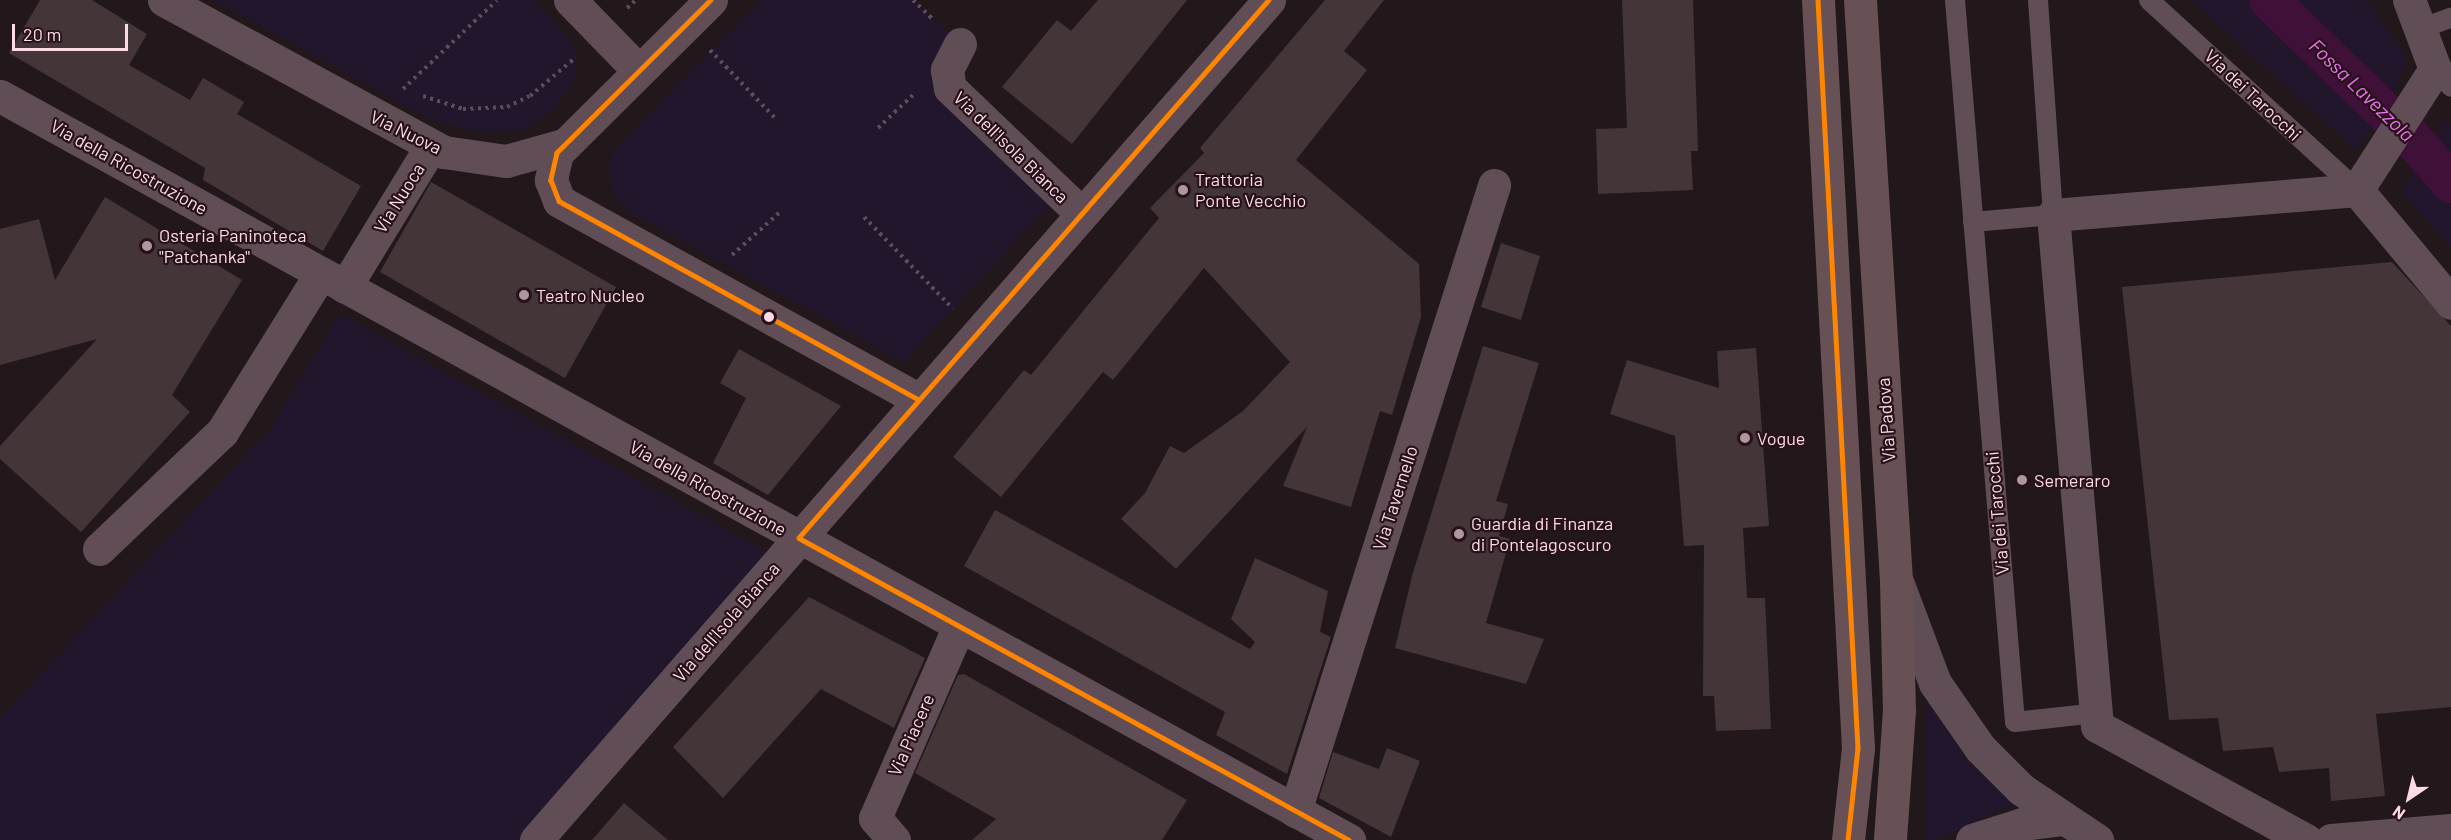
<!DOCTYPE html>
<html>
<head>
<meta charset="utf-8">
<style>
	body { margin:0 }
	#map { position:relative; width:2451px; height:840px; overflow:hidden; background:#22171a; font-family:Barlow,sans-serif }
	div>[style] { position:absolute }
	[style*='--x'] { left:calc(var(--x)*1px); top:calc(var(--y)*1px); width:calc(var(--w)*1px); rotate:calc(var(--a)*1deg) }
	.green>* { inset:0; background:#22162d }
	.canal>* { height:40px; margin:-20px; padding:0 20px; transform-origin:20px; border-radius:20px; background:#3f1038 }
	.building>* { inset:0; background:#443539 }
	.path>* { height:4px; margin-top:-2px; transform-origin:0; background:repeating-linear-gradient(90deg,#5e4b5e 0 3px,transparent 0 7.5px) }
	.lane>* { height:20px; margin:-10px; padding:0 10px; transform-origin:10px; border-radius:10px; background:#614d56 }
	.street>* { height:33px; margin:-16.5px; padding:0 16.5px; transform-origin:16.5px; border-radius:16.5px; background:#614d56 }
	.primary>* { height:33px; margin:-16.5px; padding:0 16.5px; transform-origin:16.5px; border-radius:16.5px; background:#675154 }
	.bus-1>* { height:4.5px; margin:-2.25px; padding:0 2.25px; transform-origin:2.25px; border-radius:2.25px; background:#ff8400 }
	.dots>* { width:16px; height:16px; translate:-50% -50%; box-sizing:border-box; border:3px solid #271219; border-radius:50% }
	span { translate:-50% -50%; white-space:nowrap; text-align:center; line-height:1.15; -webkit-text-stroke:4.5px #271219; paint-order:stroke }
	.street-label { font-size:18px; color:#fcdbe7 }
	.poi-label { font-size:18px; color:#fcdbe7 }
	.left { translate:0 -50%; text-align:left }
	.water-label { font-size:20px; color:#ef72f3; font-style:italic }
	.north { position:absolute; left:2379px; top:768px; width:60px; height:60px; -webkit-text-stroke:4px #271219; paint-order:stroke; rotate:215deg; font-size:16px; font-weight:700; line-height:24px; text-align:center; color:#fcdbe7 }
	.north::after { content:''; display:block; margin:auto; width:21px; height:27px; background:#fcdbe7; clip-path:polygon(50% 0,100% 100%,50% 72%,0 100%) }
	.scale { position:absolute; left:12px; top:24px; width:116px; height:27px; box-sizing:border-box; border:3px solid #fcdbe7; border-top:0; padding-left:8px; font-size:18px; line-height:21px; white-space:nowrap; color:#fcdbe7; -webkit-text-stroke:4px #271219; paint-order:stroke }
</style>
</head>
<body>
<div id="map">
	<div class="green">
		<div style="clip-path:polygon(214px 0,534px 0,574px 45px,577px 76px,556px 107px,525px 130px,475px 132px,430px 119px)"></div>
		<div style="clip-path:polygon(761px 0,913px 0,955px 39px,939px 63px,1055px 198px,904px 362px,632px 213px,612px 192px,608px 161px,615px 149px)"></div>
		<div style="clip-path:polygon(2191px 0,2366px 0,2407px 57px,2390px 99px,2357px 151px)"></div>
		<div style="clip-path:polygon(2445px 120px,2451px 126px,2451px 247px,2401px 192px)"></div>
		<div style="clip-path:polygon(340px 314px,785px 562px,534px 840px,0 840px,0 718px,270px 429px)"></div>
		<div style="clip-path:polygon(1926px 697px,1969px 763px,2014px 805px,1936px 840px,1926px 840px)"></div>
	</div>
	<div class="canal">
		<div style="--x:2269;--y:0;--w:197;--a:44"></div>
		<div style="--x:2411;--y:137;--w:61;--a:49"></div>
	</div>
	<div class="building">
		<div style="clip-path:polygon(40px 0,92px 0,147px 34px,129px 65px,190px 100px,203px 78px,244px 102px,237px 114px,361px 186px,323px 251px,203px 180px,205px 168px,9px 53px)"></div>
		<div style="clip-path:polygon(1098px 0,1187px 0,1072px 144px,1002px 87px,1057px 20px,1071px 31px)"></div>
		<div style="clip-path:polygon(1325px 0,1384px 0,1344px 51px,1367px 70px,1296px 160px,1419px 264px,1421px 317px,1392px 415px,1380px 411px,1351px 507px,1283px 486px,1307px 427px,1176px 569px,1121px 519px,1145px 493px,1170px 446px,1184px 453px,1243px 411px,1290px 362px,1204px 268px,1113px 380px,1103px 372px,1001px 497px,953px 457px,1024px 370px,1031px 375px,1159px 218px,1150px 208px,1204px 153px,1200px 148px)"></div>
		<div style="clip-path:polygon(1622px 0,1693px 0,1698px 151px,1691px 151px,1693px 190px,1598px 194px,1596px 129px,1627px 128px)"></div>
		<div style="clip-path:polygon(431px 182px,616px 287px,565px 378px,380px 272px)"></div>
		<div style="clip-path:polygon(105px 197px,242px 280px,172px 395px,190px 412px,81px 532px,0 459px,0 446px,97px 339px,0 365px,0 229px,39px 219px,55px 280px)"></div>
		<div style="clip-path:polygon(1501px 243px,1540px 256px,1521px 320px,1481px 307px)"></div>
		<div style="clip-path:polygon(2392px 262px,2451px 326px,2451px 707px,2376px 714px,2385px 796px,2331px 801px,2329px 768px,2279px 772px,2273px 747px,2223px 751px,2218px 718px,2169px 720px,2122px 287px)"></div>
		<div style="clip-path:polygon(1483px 346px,1539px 363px,1496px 501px,1508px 504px,1499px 536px,1510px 539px,1486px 623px,1544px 639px,1526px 684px,1395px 648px,1412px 576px)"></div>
		<div style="clip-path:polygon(1756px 348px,1769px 526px,1743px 528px,1747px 598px,1765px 598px,1771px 729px,1716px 731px,1714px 696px,1703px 696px,1704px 545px,1684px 546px,1675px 436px,1610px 414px,1627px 360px,1719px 388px,1717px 351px)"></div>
		<div style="clip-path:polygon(739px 349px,841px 406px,768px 495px,713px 463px,746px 398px,720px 383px)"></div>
		<div style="clip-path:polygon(995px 510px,1250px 649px,1255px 642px,1231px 619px,1255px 558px,1328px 591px,1320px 632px,1331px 637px,1287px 774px,1216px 735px,1225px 712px,964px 566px)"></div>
		<div style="clip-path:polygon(809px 597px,925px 658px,894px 728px,821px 689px,723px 798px,673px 747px)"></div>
		<div style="clip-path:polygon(964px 674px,1187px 800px,1162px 840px,972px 840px,996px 819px,915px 773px,958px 675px)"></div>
		<div style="clip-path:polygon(1387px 748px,1420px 761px,1391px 837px,1319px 798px,1333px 752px,1379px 769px)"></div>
		<div style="clip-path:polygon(624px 803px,668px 840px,592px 840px)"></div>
	</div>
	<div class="path">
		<div style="--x:913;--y:0;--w:28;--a:44"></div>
		<div style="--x:627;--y:8;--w:12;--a:-42"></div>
		<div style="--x:710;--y:50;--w:95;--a:46.3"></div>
		<div style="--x:403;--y:89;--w:129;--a:-43.4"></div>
		<div style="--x:423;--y:96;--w:42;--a:18"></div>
		<div style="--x:463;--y:109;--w:44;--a:-2.6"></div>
		<div style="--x:507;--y:107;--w:25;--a:-26"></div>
		<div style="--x:530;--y:96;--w:60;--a:-40.3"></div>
		<div style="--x:878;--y:128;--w:50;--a:-43.4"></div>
		<div style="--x:864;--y:217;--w:128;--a:45.9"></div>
		<div style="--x:732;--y:255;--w:63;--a:-41.8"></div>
	</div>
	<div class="lane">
		<div style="--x:1955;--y:0;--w:724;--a:85.25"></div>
		<div style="--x:2015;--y:722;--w:81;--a:-6.3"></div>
		<div style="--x:2149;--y:0;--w:282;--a:42.4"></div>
		<div style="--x:2420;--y:29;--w:33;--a:-20"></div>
		<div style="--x:2435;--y:69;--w:24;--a:48"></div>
		<div style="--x:1973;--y:222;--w:80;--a:-5"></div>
		<div style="--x:2053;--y:215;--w:216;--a:-94"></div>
	</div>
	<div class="street">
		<div style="--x:164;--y:0;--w:319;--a:28.5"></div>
		<div style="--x:444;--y:152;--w:63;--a:8.3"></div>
		<div style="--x:506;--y:161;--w:59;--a:-15.7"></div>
		<div style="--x:570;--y:0;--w:98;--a:45.8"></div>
		<div style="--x:711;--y:0;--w:217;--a:135.2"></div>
		<div style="--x:557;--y:153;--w:28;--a:103"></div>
		<div style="--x:551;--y:180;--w:22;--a:69"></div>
		<div style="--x:559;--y:201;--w:409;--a:28.9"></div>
		<div style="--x:960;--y:44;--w:29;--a:117"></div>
		<div style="--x:947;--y:70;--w:18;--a:81"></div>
		<div style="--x:950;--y:88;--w:181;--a:43.7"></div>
		<div style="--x:0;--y:96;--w:1541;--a:28.88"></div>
		<div style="--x:2357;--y:190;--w:144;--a:-57.2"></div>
		<div style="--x:2435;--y:69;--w:74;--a:-110.6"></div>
		<div style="--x:2357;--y:190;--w:147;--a:50.2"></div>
		<div style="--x:345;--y:287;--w:165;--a:-58.6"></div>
		<div style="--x:99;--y:549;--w:170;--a:-43.6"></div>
		<div style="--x:222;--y:432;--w:187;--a:-58.1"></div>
		<div style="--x:1898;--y:584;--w:106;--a:69.5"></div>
		<div style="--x:1935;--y:683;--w:79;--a:55.3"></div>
		<div style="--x:1980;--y:748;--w:58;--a:45"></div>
		<div style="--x:2021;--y:789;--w:92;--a:33.9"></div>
		<div style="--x:1295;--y:811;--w:657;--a:-72.36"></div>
		<div style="--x:536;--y:840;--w:1115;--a:-48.89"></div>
		<div style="--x:894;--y:840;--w:29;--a:-131"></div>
		<div style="--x:875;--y:818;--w:210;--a:-66.4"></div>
		<div style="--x:1972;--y:840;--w:52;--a:-17.7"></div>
		<div style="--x:2022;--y:824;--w:38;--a:-7"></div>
		<div style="--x:2306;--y:840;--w:238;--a:-151.4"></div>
		<div style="--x:2097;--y:726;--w:513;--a:-94.92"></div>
		<div style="--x:2053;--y:215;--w:305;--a:-4.7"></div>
		<div style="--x:2331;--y:840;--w:120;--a:-4.8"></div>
	</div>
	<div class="primary">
		<div style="--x:1818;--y:0;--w:749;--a:86.94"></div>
		<div style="--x:1858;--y:748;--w:93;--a:96.2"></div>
		<div style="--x:1860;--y:0;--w:582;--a:86.45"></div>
		<div style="--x:1896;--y:581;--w:129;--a:88.7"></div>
		<div style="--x:1899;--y:710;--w:130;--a:94"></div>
	</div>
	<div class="bus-1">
		<div style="--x:711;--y:0;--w:217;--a:135.2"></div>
		<div style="--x:557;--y:153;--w:28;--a:103"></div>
		<div style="--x:551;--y:180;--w:22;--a:69"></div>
		<div style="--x:559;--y:201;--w:409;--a:28.9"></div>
		<div style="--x:1269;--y:0;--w:714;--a:131.14"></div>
		<div style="--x:799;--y:538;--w:627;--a:28.77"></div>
		<div style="--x:1818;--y:0;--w:749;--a:86.94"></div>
		<div style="--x:1858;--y:748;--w:93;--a:96.2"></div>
	</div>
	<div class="dots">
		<div style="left:1183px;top:190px;background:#b0969f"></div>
		<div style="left:147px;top:246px;background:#b0969f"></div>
		<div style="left:524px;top:295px;background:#b0969f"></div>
		<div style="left:769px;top:317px;background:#fcdbe7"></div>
		<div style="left:1745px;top:438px;background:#b0969f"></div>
		<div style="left:2022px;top:480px;background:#b0969f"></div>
		<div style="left:1459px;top:534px;background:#b0969f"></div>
	</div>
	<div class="street-label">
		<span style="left:2253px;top:95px;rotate:43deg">Via dei Tarocchi</span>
		<span style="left:406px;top:132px;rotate:26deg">Via Nuova</span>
		<span style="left:1011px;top:147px;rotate:44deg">Via dell'Isola Bianca</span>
		<span style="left:129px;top:167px;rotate:29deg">Via della Ricostruzione</span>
		<span style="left:399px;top:198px;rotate:-58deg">Via Nuoca</span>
		<span style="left:1886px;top:420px;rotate:-94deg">Via Padova</span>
		<span style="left:708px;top:488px;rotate:29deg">Via della Ricostruzione</span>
		<span style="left:1395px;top:498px;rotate:-72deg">Via Tavernello</span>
		<span style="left:1997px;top:513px;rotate:-95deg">Via dei Tarocchi</span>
		<span style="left:726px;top:622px;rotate:-49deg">Via dell'Isola Bianca</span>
		<span style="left:911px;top:735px;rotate:-66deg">Via Piacere</span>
	</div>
	<div class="poi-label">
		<span class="left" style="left:1195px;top:190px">Trattoria<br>Ponte Vecchio</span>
		<span class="left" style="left:159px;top:246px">Osteria Paninoteca<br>"Patchanka"</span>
		<span class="left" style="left:536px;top:295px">Teatro Nucleo</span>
		<span class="left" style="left:1757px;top:438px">Vogue</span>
		<span class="left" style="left:2034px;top:480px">Semeraro</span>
		<span class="left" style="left:1471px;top:534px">Guardia di Finanza<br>di Pontelagoscuro</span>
	</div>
	<div class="water-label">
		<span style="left:2362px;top:90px;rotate:44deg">Fossa Lavezzola</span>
	</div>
	<div class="north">N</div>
	<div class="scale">20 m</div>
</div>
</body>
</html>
